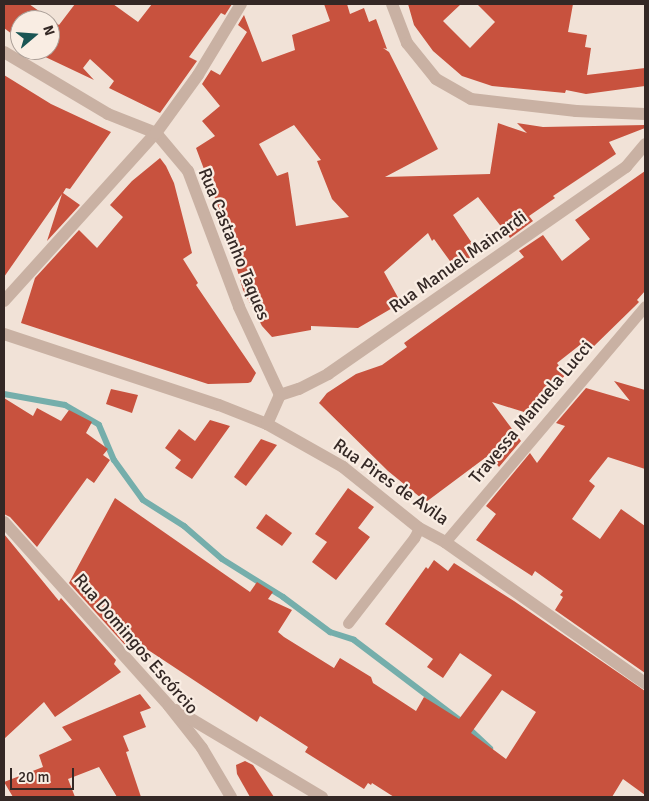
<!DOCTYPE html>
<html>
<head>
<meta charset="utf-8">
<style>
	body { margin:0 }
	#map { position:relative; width:649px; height:801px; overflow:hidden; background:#f1e2d7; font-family:Signika,sans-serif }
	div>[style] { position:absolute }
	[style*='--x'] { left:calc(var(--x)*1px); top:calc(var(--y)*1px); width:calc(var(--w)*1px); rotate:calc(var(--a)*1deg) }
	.stream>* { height:6px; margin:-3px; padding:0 3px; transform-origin:3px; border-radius:3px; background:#75aeab }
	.building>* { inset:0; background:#c8523e }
	.lane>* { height:11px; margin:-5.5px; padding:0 5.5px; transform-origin:5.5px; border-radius:5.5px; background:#c9b1a3 }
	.street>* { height:12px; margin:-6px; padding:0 6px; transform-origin:6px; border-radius:6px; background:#c9b1a3 }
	span { translate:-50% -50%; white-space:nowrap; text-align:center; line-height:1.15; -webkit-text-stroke:4.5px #f9ede3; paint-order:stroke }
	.street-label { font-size:18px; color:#342825 }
	.frame { position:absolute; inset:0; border:5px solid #342825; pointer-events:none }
	.north { position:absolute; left:10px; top:10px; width:50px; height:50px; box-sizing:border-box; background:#f9ede3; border:1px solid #aa9e97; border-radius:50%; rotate:72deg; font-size:14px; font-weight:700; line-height:20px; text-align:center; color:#342825 }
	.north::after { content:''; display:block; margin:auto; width:18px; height:22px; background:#1a5554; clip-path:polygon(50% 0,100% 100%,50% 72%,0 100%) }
	.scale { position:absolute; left:10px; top:768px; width:64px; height:22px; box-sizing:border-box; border:2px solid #342825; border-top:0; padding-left:6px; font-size:15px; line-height:18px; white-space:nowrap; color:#342825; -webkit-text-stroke:4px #f9ede3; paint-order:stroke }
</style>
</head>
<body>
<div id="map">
	<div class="stream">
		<div style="--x:4;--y:394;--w:62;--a:10.2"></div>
		<div style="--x:65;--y:405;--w:39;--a:30"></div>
		<div style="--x:99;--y:425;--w:38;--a:67"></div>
		<div style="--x:114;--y:460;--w:49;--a:54.1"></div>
		<div style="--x:143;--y:500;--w:49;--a:32.4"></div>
		<div style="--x:184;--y:526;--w:50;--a:41"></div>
		<div style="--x:222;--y:559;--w:72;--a:31.9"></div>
		<div style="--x:283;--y:597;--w:59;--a:36.7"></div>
		<div style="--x:330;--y:632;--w:25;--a:18"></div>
		<div style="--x:354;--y:640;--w:131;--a:37.2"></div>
		<div style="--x:466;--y:726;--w:33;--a:43"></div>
	</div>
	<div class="building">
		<div style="clip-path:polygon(4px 4px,29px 4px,59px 25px,75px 4px,113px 4px,138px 22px,152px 4px,232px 4px,225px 15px,221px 13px,189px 57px,197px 61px,160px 113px,109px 88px,114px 81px,90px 59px,83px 68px,94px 80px,39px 54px,34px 50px,50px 50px,50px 20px,20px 20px,20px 40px,4px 28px)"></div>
		<div style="clip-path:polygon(evenodd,324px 4px,347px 4px,350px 14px,364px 8px,369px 22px,376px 19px,387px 49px,383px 48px,389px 52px,438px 149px,385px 177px,490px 174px,498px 123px,527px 133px,517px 123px,543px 127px,645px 125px,645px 128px,609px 142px,616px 154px,553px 196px,555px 198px,529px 216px,533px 221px,510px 238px,478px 197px,453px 215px,478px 252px,455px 268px,434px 239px,432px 241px,428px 233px,384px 272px,401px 303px,358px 328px,311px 326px,311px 330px,272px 337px,262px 326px,243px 290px,222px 217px,196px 148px,215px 136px,202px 121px,220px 106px,202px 84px,211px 70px,220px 75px,247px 32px,238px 25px,244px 15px,262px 62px,295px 50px,292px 35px,330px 21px,324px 4px,294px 125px,321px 160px,317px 161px,332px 199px,349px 217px,296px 226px,288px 172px,277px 176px,259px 144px,294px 125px)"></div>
		<div style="clip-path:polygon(408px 4px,461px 4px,443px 21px,470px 48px,495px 22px,477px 4px,573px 4px,568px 32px,587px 35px,585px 47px,591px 48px,587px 75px,645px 68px,645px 86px,586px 94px,566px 90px,565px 93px,492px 86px,462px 76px,433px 51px,414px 25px)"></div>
		<div style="clip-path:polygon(4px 75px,51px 104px,111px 132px,70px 189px,66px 188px,63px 193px,80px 205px,47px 241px,62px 194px,4px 277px)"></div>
		<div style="clip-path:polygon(160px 158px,166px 166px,174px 183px,192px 253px,183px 259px,198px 283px,196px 285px,256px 373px,251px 382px,248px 383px,208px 384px,21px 323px,35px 278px,79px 230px,97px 248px,123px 217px,110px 205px,132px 181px)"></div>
		<div style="clip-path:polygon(645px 171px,645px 291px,637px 300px,639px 302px,634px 307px,591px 349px,585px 341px,557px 363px,566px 375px,560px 380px,564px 381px,524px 412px,492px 402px,521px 441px,499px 467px,489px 455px,426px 502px,388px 471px,319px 403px,327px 393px,356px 374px,382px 365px,407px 347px,404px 343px,524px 257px,519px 251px,543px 235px,562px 261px,590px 239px,575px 220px)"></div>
		<div style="clip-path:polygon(614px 381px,645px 390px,645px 469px,608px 457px,589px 481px,595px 486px,572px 519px,600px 539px,621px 509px,645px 526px,645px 673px,555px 610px,563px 597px,560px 595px,563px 591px,535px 571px,532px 576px,476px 540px,496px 514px,486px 506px,530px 453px,537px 463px,565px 426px,556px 423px,586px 388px,630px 401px)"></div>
		<div style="clip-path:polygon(111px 389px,138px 395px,132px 413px,106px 404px)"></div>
		<div style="clip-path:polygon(4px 398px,33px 416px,37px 408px,61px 421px,69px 410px,92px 422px,86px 433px,108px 449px,103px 455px,110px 460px,94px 483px,87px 478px,37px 547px,10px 517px,4px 514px)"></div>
		<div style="clip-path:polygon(210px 420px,230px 426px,192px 479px,175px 468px,181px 460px,165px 448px,179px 429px,195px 441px)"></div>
		<div style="clip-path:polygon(261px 439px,277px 445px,246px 486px,234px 477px)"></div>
		<div style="clip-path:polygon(348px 488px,374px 507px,358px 528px,370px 537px,336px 580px,312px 562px,327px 542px,315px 534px)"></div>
		<div style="clip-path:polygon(evenodd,115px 498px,250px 592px,257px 582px,273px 592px,268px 599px,292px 610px,278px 632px,284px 637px,334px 668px,340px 658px,371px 677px,373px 683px,416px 711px,424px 697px,459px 719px,492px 675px,460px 653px,443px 678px,427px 667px,433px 659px,385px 624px,426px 567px,428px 569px,434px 560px,448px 571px,454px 563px,514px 601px,645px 691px,645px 795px,623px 779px,612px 797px,394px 797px,372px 783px,371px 785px,368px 783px,364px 789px,305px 752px,308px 747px,260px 716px,257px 722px,130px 638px,125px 645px,69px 583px,115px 498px,502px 690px,536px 712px,506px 759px,471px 733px,502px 690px)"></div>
		<div style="clip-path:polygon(266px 514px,292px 533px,282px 546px,256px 528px)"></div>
		<div style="clip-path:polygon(4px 534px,59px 601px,61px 598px,116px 660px,114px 664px,121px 672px,55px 717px,44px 702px,4px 739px)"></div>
		<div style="clip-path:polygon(140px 694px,151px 708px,140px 712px,146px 727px,123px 736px,129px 751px,126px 752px,141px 797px,117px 797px,99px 767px,68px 779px,75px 797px,13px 797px,4px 782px,43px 767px,39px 755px,72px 740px,62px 727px)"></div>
		<div style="clip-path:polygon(245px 761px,253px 765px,274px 797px,250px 797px,237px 774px,236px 765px)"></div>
	</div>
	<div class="lane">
		<div style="--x:445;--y:542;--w:309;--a:-49.7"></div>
		<div style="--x:348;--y:623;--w:108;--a:-52.2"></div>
		<div style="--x:414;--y:538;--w:11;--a:-63"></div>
	</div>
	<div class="street">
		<div style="--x:392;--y:4;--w:42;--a:69"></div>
		<div style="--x:407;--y:43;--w:46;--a:51.1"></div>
		<div style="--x:436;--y:79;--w:40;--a:29.7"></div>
		<div style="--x:471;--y:99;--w:106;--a:6.5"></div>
		<div style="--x:576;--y:111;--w:69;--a:2.5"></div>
		<div style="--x:4;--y:52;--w:121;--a:30.8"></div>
		<div style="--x:108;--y:114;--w:52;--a:21.6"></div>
		<div style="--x:156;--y:133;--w:50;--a:49.9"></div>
		<div style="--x:188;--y:171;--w:145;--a:69.4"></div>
		<div style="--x:239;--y:307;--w:97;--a:65"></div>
		<div style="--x:4;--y:301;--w:227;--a:-47.9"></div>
		<div style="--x:156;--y:133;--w:72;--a:-54.1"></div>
		<div style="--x:198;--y:75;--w:83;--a:-58.8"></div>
		<div style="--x:4;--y:334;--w:226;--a:18.3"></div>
		<div style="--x:219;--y:405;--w:52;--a:21.6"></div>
		<div style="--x:267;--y:424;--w:87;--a:29.5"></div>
		<div style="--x:343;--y:467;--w:97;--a:38.8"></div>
		<div style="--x:419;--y:528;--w:30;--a:28"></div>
		<div style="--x:445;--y:542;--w:245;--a:35.2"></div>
		<div style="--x:280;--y:395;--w:20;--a:-18"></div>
		<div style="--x:299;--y:389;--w:33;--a:-27"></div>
		<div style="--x:328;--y:374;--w:363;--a:-34.8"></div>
		<div style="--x:626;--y:167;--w:30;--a:-50"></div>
		<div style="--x:267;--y:424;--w:32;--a:-66"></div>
		<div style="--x:4;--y:522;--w:247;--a:48.1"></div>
		<div style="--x:169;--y:706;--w:53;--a:51.8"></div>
		<div style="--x:202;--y:748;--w:57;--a:59.4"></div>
		<div style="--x:176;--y:710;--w:170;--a:30.8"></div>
	</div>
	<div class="street-label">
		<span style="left:234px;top:244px;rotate:68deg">Rua Castanho Taques</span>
		<span style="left:458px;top:262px;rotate:-35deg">Rua Manuel Mainardi</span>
		<span style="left:531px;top:412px;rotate:-50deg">Travessa Manuela Lucci</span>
		<span style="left:391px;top:482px;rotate:35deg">Rua Pires de Avila</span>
		<span style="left:136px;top:644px;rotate:49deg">Rua Domingos Escórcio</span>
	</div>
	<div class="frame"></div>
	<div class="north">N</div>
	<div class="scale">20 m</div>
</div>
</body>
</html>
